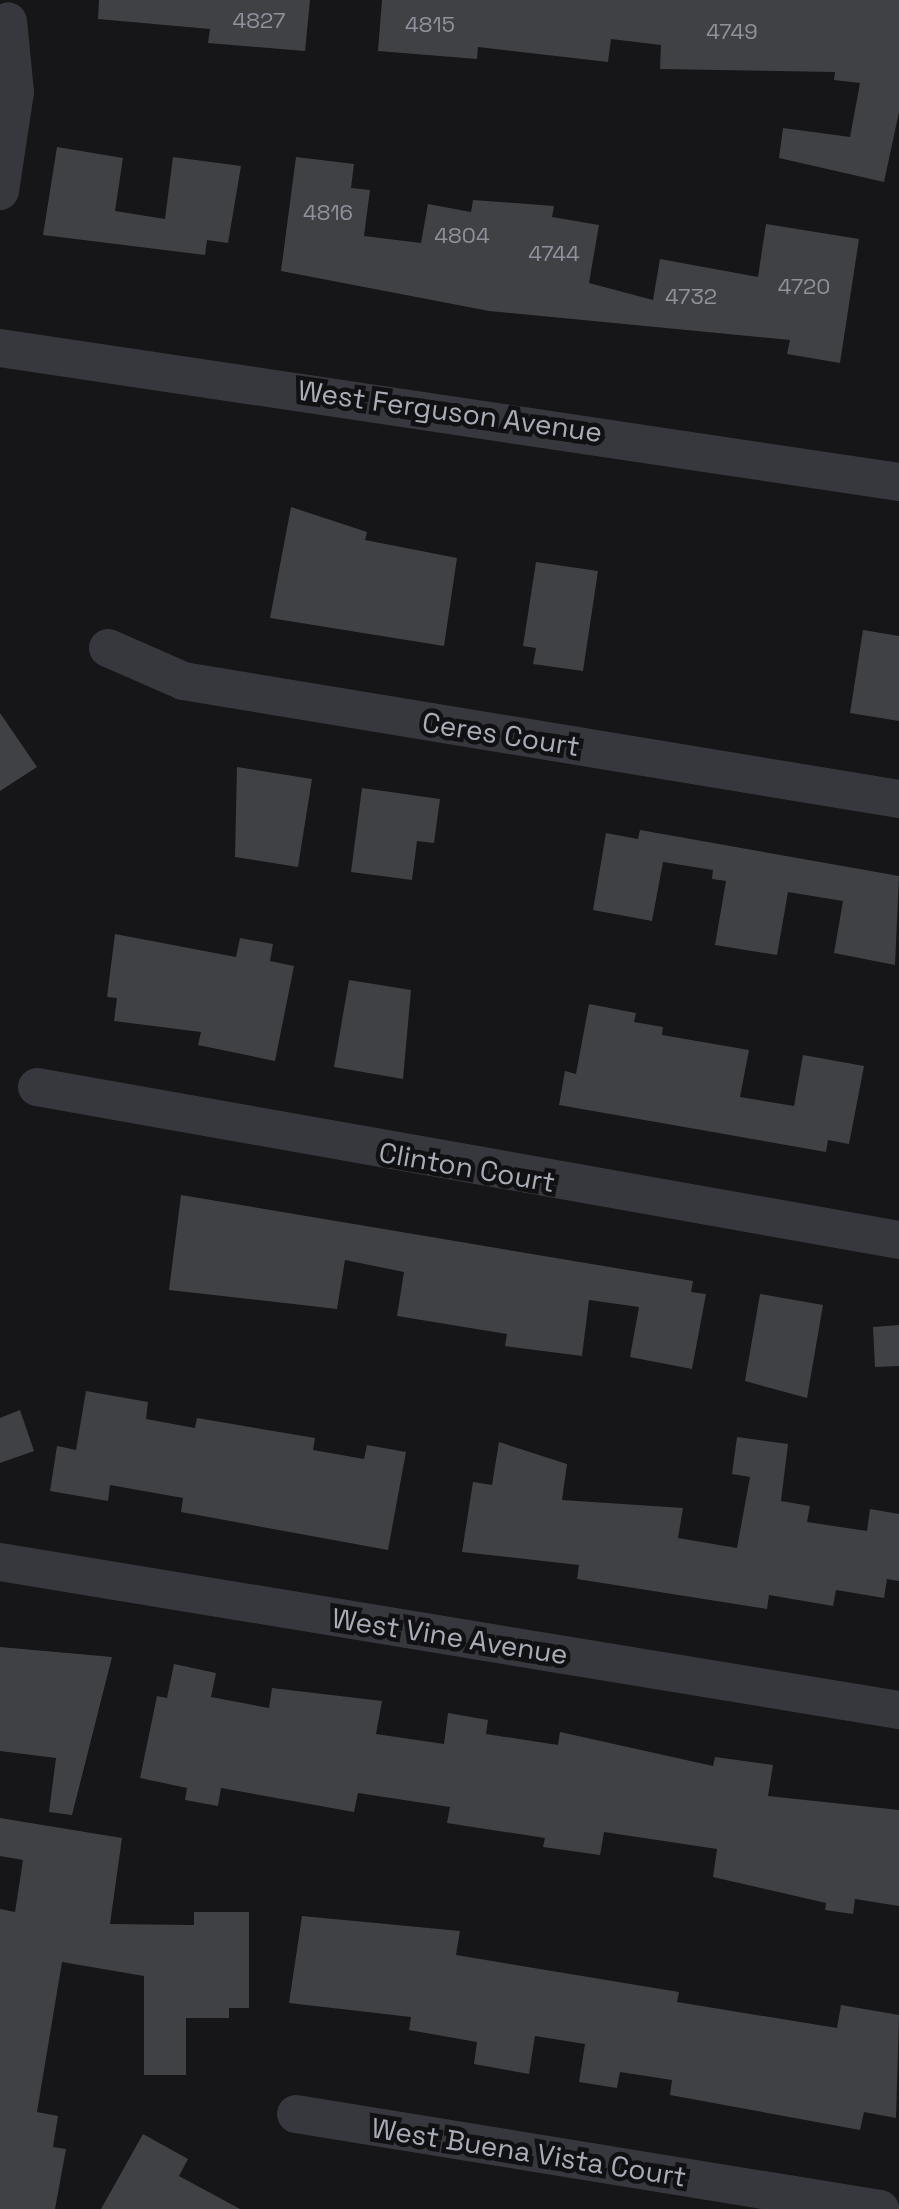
<!DOCTYPE html>
<html>
<head>
<meta charset="utf-8">
<style>
	body { margin:0 }
	#map { position:relative; width:899px; height:2209px; overflow:hidden; background:#161618; font-family:"Space Grotesk",sans-serif }
	div>[style] { position:absolute }
	[style*='--x'] { left:calc(var(--x)*1px); top:calc(var(--y)*1px); width:calc(var(--w)*1px); rotate:calc(var(--a)*1deg) }
	.building>* { inset:0; background:#404145 }
	.minor>* { height:38px; margin:-19px; padding:0 19px; transform-origin:19px; border-radius:19px; background:#37383d }
	span { translate:-50% -50%; white-space:nowrap; text-align:center; line-height:1.15; -webkit-text-stroke:9px #111113; paint-order:stroke }
	.number-label { font-size:22px; color:#8e929b }
	.number-label span { -webkit-text-stroke-width:0 }
	.street-label { font-size:28px; color:#a8adb8 }
</style>
</head>
<body>
<div id="map">
	<div class="building">
		<div style="clip-path:polygon(99px 0,310px 0,305px 51px,208px 43px,210px 29px,98px 19px)"></div>
		<div style="clip-path:polygon(382px 0,899px 0,899px 112px,884px 182px,779px 158px,783px 128px,850px 137px,860px 83px,834px 80px,835px 72px,660px 69px,661px 45px,611px 39px,608px 62px,478px 47px,477px 59px,378px 51px)"></div>
		<div style="clip-path:polygon(57px 147px,123px 158px,115px 211px,165px 219px,173px 157px,241px 166px,228px 243px,207px 240px,205px 255px,43px 235px)"></div>
		<div style="clip-path:polygon(296px 157px,354px 164px,351px 188px,370px 190px,364px 236px,421px 243px,428px 204px,471px 212px,473px 200px,554px 206px,552px 217px,599px 225px,589px 283px,653px 300px,660px 259px,758px 277px,766px 224px,859px 239px,840px 363px,787px 354px,790px 340px,489px 311px,281px 271px)"></div>
		<div style="clip-path:polygon(291px 507px,367px 532px,365px 540px,457px 558px,444px 646px,270px 618px)"></div>
		<div style="clip-path:polygon(536px 562px,598px 571px,583px 671px,533px 664px,536px 648px,523px 646px)"></div>
		<div style="clip-path:polygon(863px 630px,899px 636px,899px 721px,850px 713px)"></div>
		<div style="clip-path:polygon(0 713px,37px 767px,0 791px)"></div>
		<div style="clip-path:polygon(237px 767px,312px 779px,298px 867px,235px 857px)"></div>
		<div style="clip-path:polygon(362px 788px,440px 799px,434px 843px,417px 841px,412px 880px,351px 872px)"></div>
		<div style="clip-path:polygon(640px 830px,899px 876px,895px 965px,834px 953px,843px 901px,788px 892px,777px 955px,715px 945px,726px 881px,712px 879px,713px 870px,663px 862px,652px 921px,593px 910px,606px 833px,638px 839px)"></div>
		<div style="clip-path:polygon(115px 934px,236px 957px,240px 938px,273px 944px,270px 961px,294px 966px,275px 1061px,198px 1045px,201px 1032px,114px 1021px,117px 998px,107px 997px)"></div>
		<div style="clip-path:polygon(349px 980px,411px 990px,403px 1079px,334px 1067px)"></div>
		<div style="clip-path:polygon(589px 1004px,636px 1013px,634px 1022px,663px 1027px,662px 1035px,749px 1050px,740px 1097px,794px 1106px,803px 1055px,864px 1066px,849px 1144px,828px 1140px,826px 1152px,559px 1105px,565px 1071px,576px 1074px)"></div>
		<div style="clip-path:polygon(181px 1195px,693px 1281px,691px 1292px,706px 1294px,692px 1369px,630px 1357px,639px 1307px,589px 1300px,582px 1356px,505px 1346px,507px 1334px,397px 1316px,404px 1272px,345px 1260px,337px 1309px,169px 1290px)"></div>
		<div style="clip-path:polygon(760px 1294px,823px 1305px,807px 1398px,745px 1381px)"></div>
		<div style="clip-path:polygon(899px 1325px,899px 1366px,875px 1367px,873px 1327px)"></div>
		<div style="clip-path:polygon(86px 1391px,148px 1402px,146px 1419px,195px 1428px,197px 1418px,315px 1438px,313px 1450px,364px 1459px,367px 1445px,406px 1452px,388px 1550px,181px 1512px,183px 1498px,110px 1485px,108px 1501px,50px 1491px,57px 1446px,76px 1450px)"></div>
		<div style="clip-path:polygon(20px 1410px,34px 1451px,0 1463px,0 1418px)"></div>
		<div style="clip-path:polygon(737px 1437px,788px 1444px,781px 1501px,810px 1506px,807px 1522px,867px 1531px,870px 1509px,899px 1514px,899px 1581px,887px 1579px,884px 1598px,836px 1590px,833px 1606px,769px 1595px,767px 1609px,577px 1579px,579px 1565px,462px 1552px,473px 1482px,492px 1485px,499px 1442px,567px 1464px,562px 1500px,683px 1508px,678px 1538px,737px 1548px,750px 1477px,732px 1474px)"></div>
		<div style="clip-path:polygon(0 1647px,112px 1657px,72px 1815px,49px 1812px,56px 1758px,0 1751px)"></div>
		<div style="clip-path:polygon(174px 1664px,216px 1673px,211px 1697px,269px 1708px,272px 1688px,382px 1701px,376px 1734px,444px 1744px,448px 1713px,488px 1720px,486px 1734px,558px 1745px,560px 1732px,713px 1766px,715px 1757px,773px 1765px,768px 1796px,899px 1810px,899px 1906px,855px 1899px,853px 1914px,825px 1910px,826px 1903px,713px 1877px,717px 1849px,604px 1832px,600px 1855px,543px 1847px,545px 1838px,447px 1823px,450px 1807px,358px 1793px,354px 1812px,221px 1788px,218px 1806px,185px 1800px,187px 1788px,140px 1778px,157px 1696px,167px 1698px)"></div>
		<div style="clip-path:polygon(0 1818px,122px 1838px,110px 1924px,194px 1925px,194px 1912px,249px 1912px,249px 2008px,229px 2008px,229px 2018px,186px 2018px,186px 2075px,144px 2075px,144px 1976px,62px 1962px,37px 2112px,58px 2116px,53px 2147px,66px 2149px,55px 2209px,0 2209px,0 1909px,15px 1912px,23px 1860px,0 1856px)"></div>
		<div style="clip-path:polygon(302px 1916px,460px 1931px,456px 1955px,679px 1992px,677px 2002px,837px 2028px,841px 2005px,899px 2015px,896px 2118px,864px 2112px,860px 2130px,670px 2095px,672px 2080px,620px 2072px,617px 2088px,579px 2082px,585px 2044px,535px 2036px,529px 2074px,474px 2064px,477px 2042px,409px 2030px,411px 2017px,289px 2003px)"></div>
		<div style="clip-path:polygon(143px 2134px,188px 2159px,179px 2176px,240px 2209px,101px 2209px)"></div>
	</div>
	<div class="minor">
		<div style="--x:0;--y:191;--w:100;--a:-81.4"></div>
		<div style="--x:15;--y:92;--w:71;--a:-95.6"></div>
		<div style="--x:0;--y:348;--w:909;--a:8.48"></div>
		<div style="--x:108;--y:648;--w:82;--a:23.7"></div>
		<div style="--x:183;--y:681;--w:726;--a:9.36"></div>
		<div style="--x:37;--y:1087;--w:875;--a:10.06"></div>
		<div style="--x:0;--y:1562;--w:911;--a:9.35"></div>
		<div style="--x:296;--y:2114;--w:592;--a:9.24"></div>
	</div>
	<div class="number-label">
		<span style="left:259px;top:21px">4827</span>
		<span style="left:430px;top:25px">4815</span>
		<span style="left:732px;top:32px">4749</span>
		<span style="left:328px;top:213px">4816</span>
		<span style="left:462px;top:236px">4804</span>
		<span style="left:554px;top:254px">4744</span>
		<span style="left:804px;top:287px">4720</span>
		<span style="left:691px;top:297px">4732</span>
	</div>
	<div class="street-label">
		<span style="left:450px;top:411px;rotate:8deg">West Ferguson Avenue</span>
		<span style="left:501px;top:734px;rotate:9deg">Ceres Court</span>
		<span style="left:467px;top:1167px;rotate:10deg">Clinton Court</span>
		<span style="left:450px;top:1636px;rotate:9deg">West Vine Avenue</span>
		<span style="left:529px;top:2152px;rotate:9deg">West Buena Vista Court</span>
	</div>
</div>
</body>
</html>
